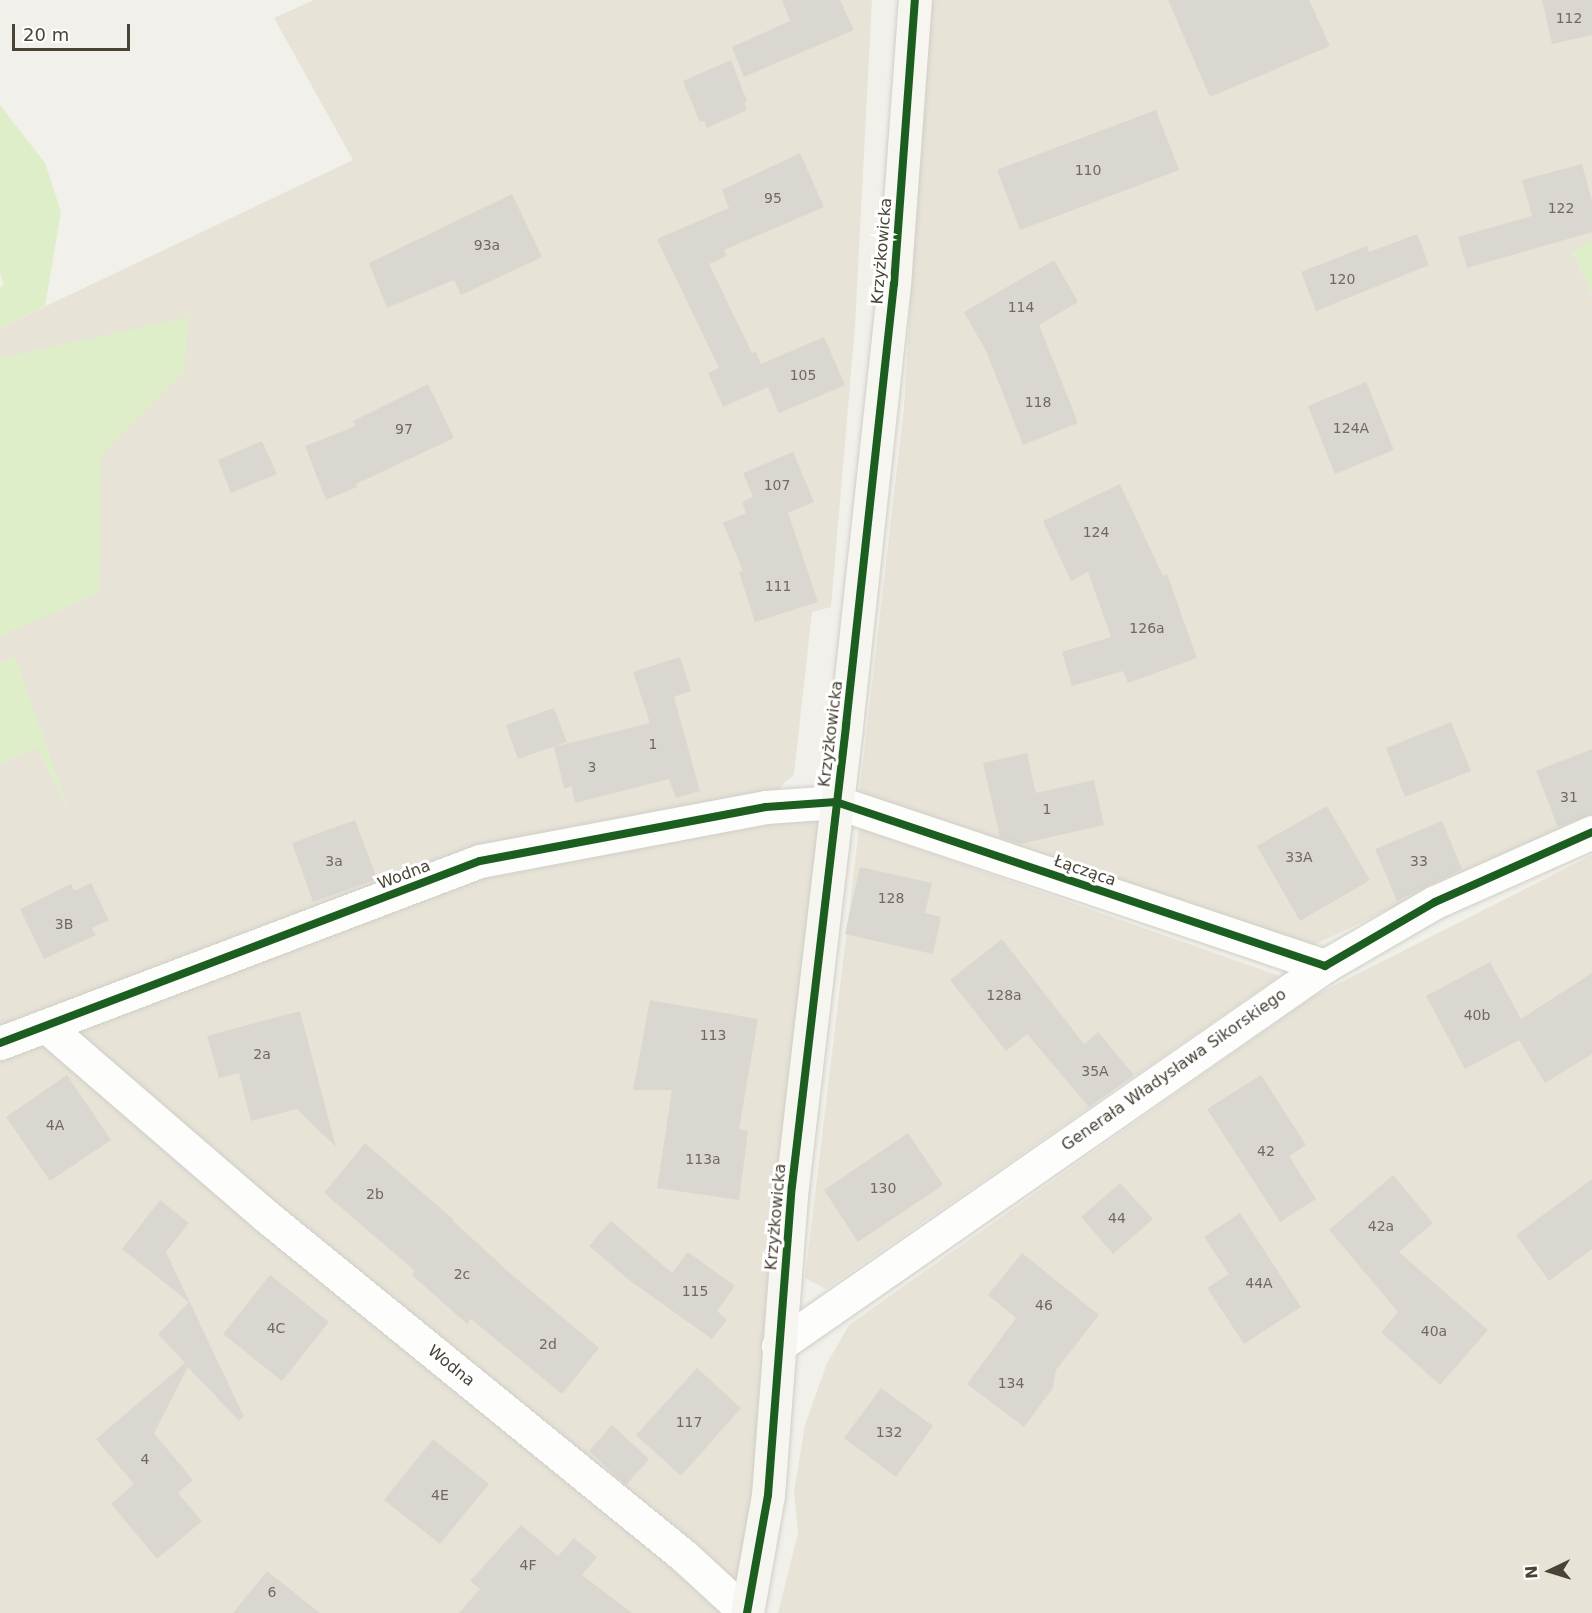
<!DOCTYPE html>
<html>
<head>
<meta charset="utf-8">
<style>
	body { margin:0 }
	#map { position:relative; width:1592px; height:1613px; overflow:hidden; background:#f2f0ea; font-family:"DejaVu Sans",sans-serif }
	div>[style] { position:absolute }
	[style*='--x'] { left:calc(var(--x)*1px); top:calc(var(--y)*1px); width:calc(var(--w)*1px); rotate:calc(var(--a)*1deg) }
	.residential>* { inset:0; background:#e7e3d7 }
	.green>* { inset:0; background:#ddeec8 }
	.building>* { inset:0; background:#dad7d1 }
	.roads { filter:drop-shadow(0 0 2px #d0cec8) drop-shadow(0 0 2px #d0cec8) }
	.street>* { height:33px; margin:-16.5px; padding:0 16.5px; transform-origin:16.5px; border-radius:16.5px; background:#fdfdfc }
	.secondary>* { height:33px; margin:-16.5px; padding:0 16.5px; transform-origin:16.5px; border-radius:16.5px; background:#f7f5ef }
	.cycleway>* { height:8px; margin:-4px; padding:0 4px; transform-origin:4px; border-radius:4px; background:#1b5e20 }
	span { translate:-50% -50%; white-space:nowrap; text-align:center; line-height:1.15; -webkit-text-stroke:6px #fff; paint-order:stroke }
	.number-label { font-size:14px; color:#6f6a5e }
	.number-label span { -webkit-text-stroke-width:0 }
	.street-label { font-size:16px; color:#494335 }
	.north { position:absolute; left:1520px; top:1541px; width:60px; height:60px; -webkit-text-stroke:4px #fff; paint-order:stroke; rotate:266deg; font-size:16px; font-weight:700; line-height:24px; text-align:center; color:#494335 }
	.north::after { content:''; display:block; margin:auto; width:21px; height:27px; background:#494335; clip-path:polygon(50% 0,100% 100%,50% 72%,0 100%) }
	.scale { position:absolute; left:12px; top:24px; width:118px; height:27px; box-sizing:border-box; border:3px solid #494335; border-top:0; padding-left:8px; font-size:18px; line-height:21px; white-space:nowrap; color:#494335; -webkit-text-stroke:4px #fff; paint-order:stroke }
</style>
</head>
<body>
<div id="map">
	<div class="residential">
		<div style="clip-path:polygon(314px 0,872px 0,855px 326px,831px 607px,812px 612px,794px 775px,785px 782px,767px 806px,836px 802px,747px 1613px,0 1613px,0 763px,37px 747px,67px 807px,15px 657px,0 663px,0 328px,353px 160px,274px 18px)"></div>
		<div style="clip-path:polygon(928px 0,1592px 0,1592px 241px,1573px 253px,1592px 293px,1592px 816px,1514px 849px,1308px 948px,859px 797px,904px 408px)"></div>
		<div style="clip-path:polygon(859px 828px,1280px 976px,826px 1289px,805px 1278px)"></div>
		<div style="clip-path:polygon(1592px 855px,1592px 1613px,778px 1613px,798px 1533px,794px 1492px,805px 1425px,827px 1363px,849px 1325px,1312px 997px)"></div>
	</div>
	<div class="green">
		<div style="clip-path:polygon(0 105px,45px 163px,61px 212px,45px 306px,0 328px,0 287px,4px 285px,0 272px)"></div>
		<div style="clip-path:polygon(1592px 241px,1592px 293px,1573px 252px)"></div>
		<div style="clip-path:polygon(189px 317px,184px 371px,101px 455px,99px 593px,0 636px,0 358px)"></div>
		<div style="clip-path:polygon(15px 657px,70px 813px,37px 747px,0 763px,0 663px)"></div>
	</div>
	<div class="building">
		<div style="clip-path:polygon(782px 0,840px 0,854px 30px,744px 77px,732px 47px,790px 21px)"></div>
		<div style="clip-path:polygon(1168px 0,1309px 0,1330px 46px,1210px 97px)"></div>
		<div style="clip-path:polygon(1542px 0,1592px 0,1592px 35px,1552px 44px)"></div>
		<div style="clip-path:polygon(731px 60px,747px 101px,744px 103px,747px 110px,707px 128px,704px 121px,700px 122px,683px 81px)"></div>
		<div style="clip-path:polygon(1156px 110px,1179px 170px,1020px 230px,997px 170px)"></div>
		<div style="clip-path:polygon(800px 153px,824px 207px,724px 250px,727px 256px,709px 264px,752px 353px,756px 352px,761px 364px,824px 337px,845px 385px,779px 413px,768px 387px,723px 407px,708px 373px,719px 368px,657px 239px,729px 208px,722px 190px)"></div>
		<div style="clip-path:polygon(1582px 164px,1592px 201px,1592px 232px,1467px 268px,1458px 237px,1532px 216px,1522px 180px)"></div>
		<div style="clip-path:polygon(512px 194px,542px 257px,461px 295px,454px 280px,387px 308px,369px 263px)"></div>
		<div style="clip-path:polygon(1417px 234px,1429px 265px,1316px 311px,1301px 272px,1367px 246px,1369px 252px)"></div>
		<div style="clip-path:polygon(1054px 260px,1078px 302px,1039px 325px,1078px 423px,1023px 445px,987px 353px,964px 312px)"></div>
		<div style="clip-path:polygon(1366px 382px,1394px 450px,1335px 474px,1308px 406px)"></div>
		<div style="clip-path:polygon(428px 384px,454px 438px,356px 484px,357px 487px,326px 500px,305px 446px,356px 426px,353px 421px)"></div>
		<div style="clip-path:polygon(262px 441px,277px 474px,231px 493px,218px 460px)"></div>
		<div style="clip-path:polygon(793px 452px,814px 502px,788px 513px,818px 602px,755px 622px,739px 572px,743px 571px,723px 523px,746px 513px,742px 502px,753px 497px,743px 473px)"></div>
		<div style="clip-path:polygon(1120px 484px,1163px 576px,1167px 574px,1197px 658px,1128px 683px,1123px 671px,1072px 686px,1062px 652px,1111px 637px,1088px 572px,1071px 581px,1043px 521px)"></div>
		<div style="clip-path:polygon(680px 657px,691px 691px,674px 697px,700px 791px,676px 798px,669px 779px,575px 803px,572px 787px,564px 788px,554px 747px,650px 723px,633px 672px)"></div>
		<div style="clip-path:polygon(554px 708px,567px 742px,518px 759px,506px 725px)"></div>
		<div style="clip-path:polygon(1451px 722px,1471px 771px,1405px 797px,1386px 748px)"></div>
		<div style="clip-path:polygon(1592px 749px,1592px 814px,1558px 827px,1536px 771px)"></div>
		<div style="clip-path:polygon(1027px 753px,1036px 793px,1094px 780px,1104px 825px,1020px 844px,1000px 837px,983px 763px)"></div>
		<div style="clip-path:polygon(1327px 806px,1370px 880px,1300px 921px,1257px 846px)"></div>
		<div style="clip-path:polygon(355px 820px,377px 879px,313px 902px,292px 843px)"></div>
		<div style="clip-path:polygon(1442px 821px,1462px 869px,1397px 901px,1375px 849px)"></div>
		<div style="clip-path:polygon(860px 867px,932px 883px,925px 913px,941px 917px,933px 954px,845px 934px)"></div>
		<div style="clip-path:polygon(91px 883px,109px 920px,92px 928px,96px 935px,44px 959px,20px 909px,71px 884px,74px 891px)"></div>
		<div style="clip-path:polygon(1002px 939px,1084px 1044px,1098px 1032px,1134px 1075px,1089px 1107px,1027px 1034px,1006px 1051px,950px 980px)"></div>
		<div style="clip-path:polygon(1490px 962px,1521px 1019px,1592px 973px,1592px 1054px,1545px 1083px,1519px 1040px,1465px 1069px,1426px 996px)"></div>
		<div style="clip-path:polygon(650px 1000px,758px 1019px,739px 1129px,748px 1131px,739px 1200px,657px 1188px,672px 1090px,633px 1090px)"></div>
		<div style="clip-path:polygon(300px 1011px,336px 1147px,297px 1109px,251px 1121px,239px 1073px,219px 1078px,207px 1036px)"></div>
		<div style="clip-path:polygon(67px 1075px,111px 1140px,50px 1181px,6px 1117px)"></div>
		<div style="clip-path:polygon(1261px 1075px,1306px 1145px,1289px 1156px,1316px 1199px,1280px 1222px,1207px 1109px)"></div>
		<div style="clip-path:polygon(908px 1133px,943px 1185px,858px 1242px,824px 1190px)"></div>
		<div style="clip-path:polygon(365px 1143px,453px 1219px,452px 1220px,511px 1274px,599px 1348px,562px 1394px,471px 1319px,467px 1324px,412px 1275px,415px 1271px,324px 1193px)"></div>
		<div style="clip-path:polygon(1393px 1175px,1433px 1223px,1399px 1252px,1488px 1330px,1440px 1385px,1381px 1332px,1398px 1312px,1329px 1230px)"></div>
		<div style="clip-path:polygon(1592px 1179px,1592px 1249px,1549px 1281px,1516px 1235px)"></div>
		<div style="clip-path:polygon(1120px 1183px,1153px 1219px,1113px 1254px,1081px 1217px)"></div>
		<div style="clip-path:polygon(160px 1200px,189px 1223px,166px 1252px,244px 1417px,239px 1421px,188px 1367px,154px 1433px,193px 1480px,178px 1493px,202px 1521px,157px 1559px,111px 1504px,134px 1484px,96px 1439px,185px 1363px,158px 1334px,189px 1302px,122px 1249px)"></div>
		<div style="clip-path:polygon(1240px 1213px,1301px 1307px,1244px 1344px,1207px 1288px,1229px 1274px,1204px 1237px)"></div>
		<div style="clip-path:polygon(611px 1221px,672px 1273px,688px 1252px,735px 1286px,717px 1311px,727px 1320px,712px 1339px,629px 1280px,589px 1246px)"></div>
		<div style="clip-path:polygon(1022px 1253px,1099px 1315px,1056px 1370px,1053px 1388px,1024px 1427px,967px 1384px,1016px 1318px,988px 1295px)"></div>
		<div style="clip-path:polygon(270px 1275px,329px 1322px,282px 1381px,223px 1334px)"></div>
		<div style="clip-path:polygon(697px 1368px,741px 1408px,681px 1476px,636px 1435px)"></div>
		<div style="clip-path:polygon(881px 1388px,933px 1426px,896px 1477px,844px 1438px)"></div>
		<div style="clip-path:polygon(612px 1425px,649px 1459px,626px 1485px,589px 1451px)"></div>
		<div style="clip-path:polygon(433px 1439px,489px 1484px,440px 1544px,384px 1500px)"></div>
		<div style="clip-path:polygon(521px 1525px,558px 1556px,574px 1538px,597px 1557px,582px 1575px,632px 1613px,459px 1613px,480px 1589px,470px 1581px)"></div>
		<div style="clip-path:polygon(267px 1571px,320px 1613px,233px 1613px)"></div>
	</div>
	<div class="roads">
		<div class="street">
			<div style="--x:46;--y:1026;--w:291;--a:40.8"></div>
			<div style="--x:266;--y:1216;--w:539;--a:39.12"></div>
			<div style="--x:684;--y:1556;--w:84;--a:42.6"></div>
			<div style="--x:0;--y:1043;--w:513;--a:-20.77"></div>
			<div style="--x:480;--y:861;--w:291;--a:-10.7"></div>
			<div style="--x:766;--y:807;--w:70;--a:-4.1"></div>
			<div style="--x:836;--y:802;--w:516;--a:18.54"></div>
			<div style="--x:778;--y:1346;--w:666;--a:-34.79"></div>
			<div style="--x:1325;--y:966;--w:127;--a:-30.2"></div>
			<div style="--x:1435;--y:902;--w:172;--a:-24"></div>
		</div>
		<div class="secondary">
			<div style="--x:747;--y:1613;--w:120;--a:-79.9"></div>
			<div style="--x:768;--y:1495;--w:310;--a:-85.6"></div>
			<div style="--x:792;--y:1186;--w:464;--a:-83.3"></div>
			<div style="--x:846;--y:725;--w:444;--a:-83.8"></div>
			<div style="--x:894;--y:284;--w:285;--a:-85.8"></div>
		</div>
	</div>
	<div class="cycleway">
		<div style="--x:0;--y:1043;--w:513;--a:-20.77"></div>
		<div style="--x:480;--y:861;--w:291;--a:-10.7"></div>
		<div style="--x:766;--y:807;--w:70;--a:-4.1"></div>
		<div style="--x:836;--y:802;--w:516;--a:18.54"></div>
		<div style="--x:1325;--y:966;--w:127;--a:-30.2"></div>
		<div style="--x:1435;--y:902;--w:172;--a:-24"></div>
		<div style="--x:747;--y:1613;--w:120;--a:-79.9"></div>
		<div style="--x:768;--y:1495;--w:310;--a:-85.6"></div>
		<div style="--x:792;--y:1186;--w:464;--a:-83.3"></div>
		<div style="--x:846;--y:725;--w:444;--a:-83.8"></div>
		<div style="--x:894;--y:284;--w:285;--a:-85.8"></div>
	</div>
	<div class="number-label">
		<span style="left:1569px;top:18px">112</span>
		<span style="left:1088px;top:170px">110</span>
		<span style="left:773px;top:198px">95</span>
		<span style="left:1561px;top:208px">122</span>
		<span style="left:487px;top:245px">93a</span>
		<span style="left:1342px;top:279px">120</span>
		<span style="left:1021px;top:307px">114</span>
		<span style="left:803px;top:375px">105</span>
		<span style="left:1038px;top:402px">118</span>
		<span style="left:1351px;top:428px">124A</span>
		<span style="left:404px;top:429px">97</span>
		<span style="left:777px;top:485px">107</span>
		<span style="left:1096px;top:532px">124</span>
		<span style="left:778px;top:586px">111</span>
		<span style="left:1147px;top:628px">126a</span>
		<span style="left:653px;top:744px">1</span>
		<span style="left:592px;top:767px">3</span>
		<span style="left:1569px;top:797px">31</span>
		<span style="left:1047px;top:809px">1</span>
		<span style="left:1299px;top:857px">33A</span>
		<span style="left:334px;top:861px">3a</span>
		<span style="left:1419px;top:861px">33</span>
		<span style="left:891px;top:898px">128</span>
		<span style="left:64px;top:924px">3B</span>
		<span style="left:1004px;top:995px">128a</span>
		<span style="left:1477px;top:1015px">40b</span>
		<span style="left:713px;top:1035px">113</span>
		<span style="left:262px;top:1054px">2a</span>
		<span style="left:1095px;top:1071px">35A</span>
		<span style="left:55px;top:1125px">4A</span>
		<span style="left:1266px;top:1151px">42</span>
		<span style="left:703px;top:1159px">113a</span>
		<span style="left:883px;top:1188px">130</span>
		<span style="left:375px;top:1194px">2b</span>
		<span style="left:1117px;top:1218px">44</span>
		<span style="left:1381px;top:1226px">42a</span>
		<span style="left:462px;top:1274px">2c</span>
		<span style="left:1259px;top:1283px">44A</span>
		<span style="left:695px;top:1291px">115</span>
		<span style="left:1044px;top:1305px">46</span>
		<span style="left:276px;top:1328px">4C</span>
		<span style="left:1434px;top:1331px">40a</span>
		<span style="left:548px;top:1344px">2d</span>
		<span style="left:1011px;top:1383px">134</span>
		<span style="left:689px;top:1422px">117</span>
		<span style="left:889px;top:1432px">132</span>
		<span style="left:145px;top:1459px">4</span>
		<span style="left:440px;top:1495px">4E</span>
		<span style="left:528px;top:1565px">4F</span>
		<span style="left:272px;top:1592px">6</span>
	</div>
	<div class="street-label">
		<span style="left:882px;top:251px;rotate:-85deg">Krzyżkowicka</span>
		<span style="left:831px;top:734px;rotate:-83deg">Krzyżkowicka</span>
		<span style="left:1085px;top:871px;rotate:19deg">Łącząca</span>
		<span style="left:404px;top:875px;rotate:-21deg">Wodna</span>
		<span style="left:1174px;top:1070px;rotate:-35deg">Generała Władysława Sikorskiego</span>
		<span style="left:776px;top:1217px;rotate:-85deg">Krzyżkowicka</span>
		<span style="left:451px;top:1366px;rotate:39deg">Wodna</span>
	</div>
	<div class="north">N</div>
	<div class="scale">20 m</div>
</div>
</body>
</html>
